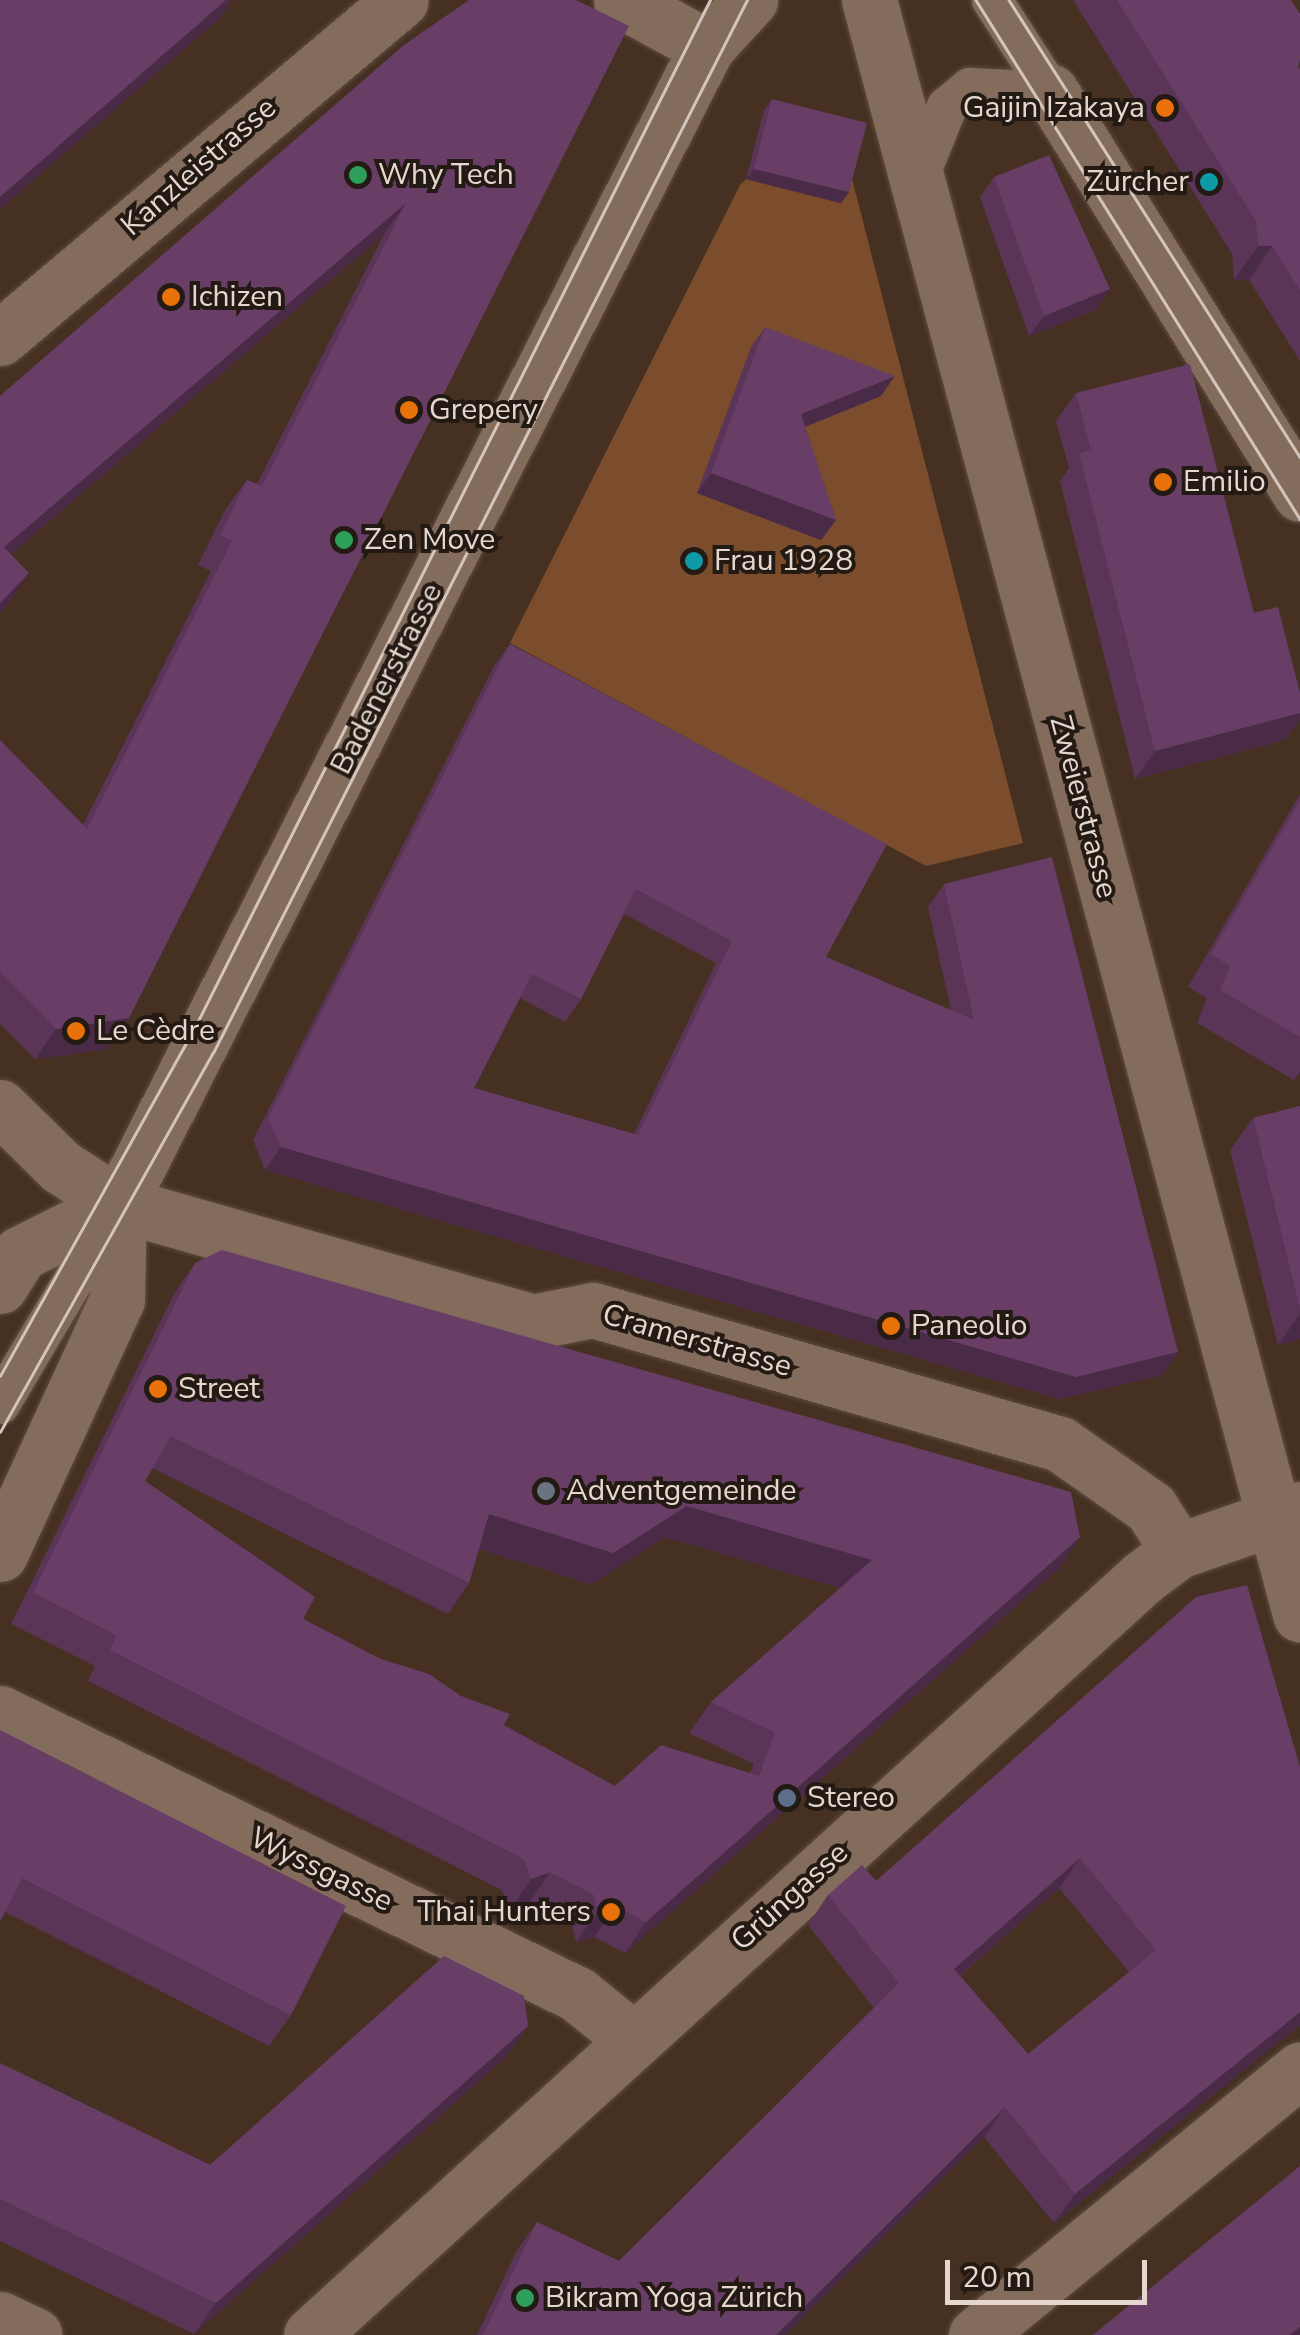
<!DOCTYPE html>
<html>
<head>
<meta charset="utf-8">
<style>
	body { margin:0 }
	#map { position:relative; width:1300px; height:2335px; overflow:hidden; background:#453022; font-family:"Nunito Sans",sans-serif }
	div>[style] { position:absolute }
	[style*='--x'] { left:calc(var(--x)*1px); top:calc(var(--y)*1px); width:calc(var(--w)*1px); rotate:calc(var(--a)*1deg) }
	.green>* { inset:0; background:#7b4d2c }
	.roads { filter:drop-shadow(0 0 2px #5f4d41) drop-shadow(0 0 2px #5f4d41) }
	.lane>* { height:40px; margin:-20px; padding:0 20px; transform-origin:20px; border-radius:20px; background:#846c5c }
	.street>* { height:55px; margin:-27.5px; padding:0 27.5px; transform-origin:27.5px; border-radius:27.5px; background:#846c5c }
	.secondary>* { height:55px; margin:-27.5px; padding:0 27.5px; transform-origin:27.5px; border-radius:27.5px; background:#846c5c }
	.tram>* { height:2.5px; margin:-1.25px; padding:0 1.25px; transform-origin:1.25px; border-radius:1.25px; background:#d4c5bc }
	.wall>* { inset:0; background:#5a3558 }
	.shaded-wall>* { inset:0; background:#4a2b47 }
	.building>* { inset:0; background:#693e66 }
	.dots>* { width:28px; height:28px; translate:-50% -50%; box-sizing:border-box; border:5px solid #241a14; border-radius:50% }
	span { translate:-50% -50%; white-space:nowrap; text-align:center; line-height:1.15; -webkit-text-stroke:8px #241a14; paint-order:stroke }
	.poi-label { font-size:30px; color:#e5d7ce }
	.right { translate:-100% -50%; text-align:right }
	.left { translate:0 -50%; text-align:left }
	.street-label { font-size:30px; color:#e5d7ce }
	.scale { position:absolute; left:945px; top:2260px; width:202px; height:45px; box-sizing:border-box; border:5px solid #e5d7ce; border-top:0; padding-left:12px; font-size:30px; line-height:35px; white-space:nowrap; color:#e5d7ce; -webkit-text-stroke:8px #241a14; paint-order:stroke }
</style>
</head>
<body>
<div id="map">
	<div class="green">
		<div style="clip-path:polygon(851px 175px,1023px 843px,926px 866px,510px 643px,740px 185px,746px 179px,841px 203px)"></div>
	</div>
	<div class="roads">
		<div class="lane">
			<div style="--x:992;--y:0;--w:109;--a:57.3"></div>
			<div style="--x:918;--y:179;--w:78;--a:-68.1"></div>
			<div style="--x:947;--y:107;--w:30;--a:-40"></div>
			<div style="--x:970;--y:88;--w:81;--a:2.8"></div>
			<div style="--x:0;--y:1404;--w:229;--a:-59.3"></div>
		</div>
		<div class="street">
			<div style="--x:621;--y:0;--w:98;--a:28.7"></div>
			<div style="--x:1051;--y:92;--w:473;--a:58.2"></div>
			<div style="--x:0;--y:338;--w:524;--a:-40.13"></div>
			<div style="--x:0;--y:1107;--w:86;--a:44.5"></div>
			<div style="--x:61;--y:1167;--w:69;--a:32.5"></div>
			<div style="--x:119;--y:1204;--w:430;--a:15.9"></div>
			<div style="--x:532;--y:1322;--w:62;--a:-11.1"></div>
			<div style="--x:593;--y:1310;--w:486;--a:16"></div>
			<div style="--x:1060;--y:1444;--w:111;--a:35.1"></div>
			<div style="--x:1151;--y:1508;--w:51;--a:57.9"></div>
			<div style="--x:0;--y:1713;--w:642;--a:25.97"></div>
			<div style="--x:577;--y:1994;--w:73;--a:38.9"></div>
			<div style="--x:0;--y:2319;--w:38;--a:25"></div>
			<div style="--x:311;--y:2335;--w:1124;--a:-42.33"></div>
			<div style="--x:1142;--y:1578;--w:45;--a:-36.9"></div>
			<div style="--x:1178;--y:1551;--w:129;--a:-19"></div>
			<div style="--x:976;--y:2335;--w:419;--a:-39.3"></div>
		</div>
		<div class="secondary">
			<div style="--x:869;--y:0;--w:1671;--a:75.05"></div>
			<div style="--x:0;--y:1286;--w:39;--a:-58"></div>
			<div style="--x:21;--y:1253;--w:110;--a:-26.6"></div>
			<div style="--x:0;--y:1554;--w:280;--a:-65.3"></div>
			<div style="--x:117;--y:1300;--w:96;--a:-88.8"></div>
			<div style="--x:119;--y:1204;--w:1298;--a:-63.06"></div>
			<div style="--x:707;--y:47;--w:64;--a:-47.5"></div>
		</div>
	</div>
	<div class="tram">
		<div style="--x:976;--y:0;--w:612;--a:58.02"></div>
		<div style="--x:1009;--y:0;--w:542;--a:57.51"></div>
		<div style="--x:0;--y:1376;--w:398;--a:-60.8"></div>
		<div style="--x:194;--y:1029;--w:1151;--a:-63.37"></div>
		<div style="--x:0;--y:1432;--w:435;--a:-60.7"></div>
		<div style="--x:213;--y:1053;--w:1181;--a:-63.11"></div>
	</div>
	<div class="wall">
		<div style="clip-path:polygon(576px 0,129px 1018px,107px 1049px,35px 1059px,0 1024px,0 740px,83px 825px,211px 571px,198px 565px,225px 510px,247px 480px,257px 484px,384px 234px,11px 554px,8px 604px,0 612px,0 396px)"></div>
		<div style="clip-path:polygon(1073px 0,1291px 0,1298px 67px,1300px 69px,1300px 361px,1249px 280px,1234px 280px,1232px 254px)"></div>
		<div style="clip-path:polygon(772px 99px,849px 192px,841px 203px,746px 179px,764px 110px)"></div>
		<div style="clip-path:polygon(994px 177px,1096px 310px,1029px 336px,980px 197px)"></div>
		<div style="clip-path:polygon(765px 327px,881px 396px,805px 427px,836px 520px,821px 540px,697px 493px,751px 347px)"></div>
		<div style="clip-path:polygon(1076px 393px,1254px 613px,1300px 693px,1300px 719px,1285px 740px,1135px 779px,1060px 481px,1069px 468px,1056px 421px)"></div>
		<div style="clip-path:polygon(evenodd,510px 644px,826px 957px,951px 1010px,928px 907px,944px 884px,1178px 1352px,1162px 1375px,1060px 1399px,265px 1170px,253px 1140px,494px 666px,510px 644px,624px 914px,716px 963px,634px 1134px,474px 1088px,520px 998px,565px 1022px,581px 999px,624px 914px)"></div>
		<div style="clip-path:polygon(1300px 794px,1300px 1072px,1294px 1080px,1197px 1023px,1207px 998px,1188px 987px)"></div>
		<div style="clip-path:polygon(1300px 1106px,1300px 1339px,1278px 1345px,1230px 1150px,1253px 1118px)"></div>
		<div style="clip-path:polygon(evenodd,195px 1263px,1080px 1537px,1059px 1568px,625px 1953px,594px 1937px,576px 1942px,572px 1925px,529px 1903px,510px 1910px,502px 1890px,88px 1681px,95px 1666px,11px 1624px,174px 1294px,195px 1263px,152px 1468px,448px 1614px,469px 1583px,479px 1549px,591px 1584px,665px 1537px,840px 1588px,711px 1702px,689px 1733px,754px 1764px,750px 1773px,615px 1786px,303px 1619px,145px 1481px,152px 1468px)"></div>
		<div style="clip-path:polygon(0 1730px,291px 2015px,269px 2046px,5px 1912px)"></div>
		<div style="clip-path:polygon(evenodd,1300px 1767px,1300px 2025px,1054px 2223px,984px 2137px,785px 2335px,477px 2335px,516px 2252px,537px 2222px,619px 2261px,874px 2008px,808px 1925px,828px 1895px,876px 1881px,1300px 1767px,1059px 1888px,1129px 1972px,1028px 2054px,960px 1976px,1059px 1888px)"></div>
		<div style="clip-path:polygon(528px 2026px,506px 2057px,194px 2334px,0 2241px,0 2063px,210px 2165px)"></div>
	</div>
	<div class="shaded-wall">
		<div style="clip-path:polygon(226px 0,232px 0,220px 18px,0 209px,0 197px)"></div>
		<div style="clip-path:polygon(754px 169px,849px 192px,841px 203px,746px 179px)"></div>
		<div style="clip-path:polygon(406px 203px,384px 234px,0 563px,4px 547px)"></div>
		<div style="clip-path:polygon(1258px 246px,1272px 246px,1249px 280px,1234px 280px)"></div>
		<div style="clip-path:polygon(1110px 289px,1096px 310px,1029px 336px,1044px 316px)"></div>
		<div style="clip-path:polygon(895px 376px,881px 396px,787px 434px,801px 414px)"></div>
		<div style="clip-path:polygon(711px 473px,836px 520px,821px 540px,697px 493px)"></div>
		<div style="clip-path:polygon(29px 573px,8px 604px,0 612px,0 603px)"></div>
		<div style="clip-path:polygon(1300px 713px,1300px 719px,1285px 740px,1135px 779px,1155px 751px)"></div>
		<div style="clip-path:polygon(129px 1018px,107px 1049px,35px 1059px,56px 1029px)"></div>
		<div style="clip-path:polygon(281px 1147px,1178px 1352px,1162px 1375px,1060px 1399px,265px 1170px)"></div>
		<div style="clip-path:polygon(1300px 1314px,1300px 1339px,1278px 1345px)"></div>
		<div style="clip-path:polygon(687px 1506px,872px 1560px,850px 1591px,665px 1537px,591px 1584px,467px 1545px,489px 1514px)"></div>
		<div style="clip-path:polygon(1080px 1537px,1059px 1568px,625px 1953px,646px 1922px)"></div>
		<div style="clip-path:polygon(1080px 1858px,1059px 1888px,933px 1999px,954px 1969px)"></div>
		<div style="clip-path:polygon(550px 1872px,529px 1903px,510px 1910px,531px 1879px)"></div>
		<div style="clip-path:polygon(616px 1906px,594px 1937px,576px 1942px,598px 1911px)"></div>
		<div style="clip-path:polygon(1300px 2012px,1300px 2025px,1054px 2223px,1075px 2194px)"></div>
		<div style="clip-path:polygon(528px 2026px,506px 2057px,194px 2334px,216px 2303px)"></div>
		<div style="clip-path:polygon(1005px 2107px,984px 2137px,785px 2335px,776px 2335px)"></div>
		<div style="clip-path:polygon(1300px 2327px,1300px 2335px,1289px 2335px)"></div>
	</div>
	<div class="building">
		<div style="clip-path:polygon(0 0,226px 0,0 197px)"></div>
		<div style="clip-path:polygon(469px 0,576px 0,629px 26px,129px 1018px,56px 1029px,0 971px,0 740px,87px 829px,232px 541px,220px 535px,247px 480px,262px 486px,406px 203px,4px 547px,29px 573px,0 603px,0 396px,404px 45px)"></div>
		<div style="clip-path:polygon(1117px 0,1291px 0,1300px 14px,1300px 60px,1298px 67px,1300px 69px,1300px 290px,1272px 246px,1258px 246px,1256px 221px)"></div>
		<div style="clip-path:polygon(772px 99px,867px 123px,849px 192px,754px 169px)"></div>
		<div style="clip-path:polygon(1049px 155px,1110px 289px,1044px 316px,994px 177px)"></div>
		<div style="clip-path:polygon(765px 327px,895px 376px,801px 414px,836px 520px,711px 473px)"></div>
		<div style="clip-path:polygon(1190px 364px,1254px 613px,1278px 607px,1300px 693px,1300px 713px,1155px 751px,1079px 453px,1091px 450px,1076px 393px)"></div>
		<div style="clip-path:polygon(evenodd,510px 644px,887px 844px,826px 957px,974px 1020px,944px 884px,1052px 857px,1178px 1352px,1076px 1377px,281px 1147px,268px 1118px,510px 644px,636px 889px,732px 941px,638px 1135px,474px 1088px,532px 974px,581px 999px,636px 889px)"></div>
		<div style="clip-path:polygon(1300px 801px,1300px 1037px,1220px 990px,1230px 966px,1211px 954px)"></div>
		<div style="clip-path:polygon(1300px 1106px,1300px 1308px,1253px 1118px)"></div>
		<div style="clip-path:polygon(evenodd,222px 1250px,1071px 1492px,1080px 1537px,646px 1922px,616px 1906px,598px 1911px,593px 1894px,550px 1872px,531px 1879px,524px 1859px,110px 1650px,116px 1635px,33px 1593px,195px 1263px,222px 1250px,171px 1436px,469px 1583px,489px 1514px,613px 1553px,687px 1506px,872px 1560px,711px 1702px,775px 1733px,759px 1776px,661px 1745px,615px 1786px,504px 1725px,510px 1714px,461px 1696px,429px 1674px,381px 1659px,303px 1619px,315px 1597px,145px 1481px,171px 1436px)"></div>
		<div style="clip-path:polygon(evenodd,1247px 1585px,1300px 1767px,1300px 2012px,1075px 2194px,1005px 2107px,776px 2335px,483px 2335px,537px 2222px,619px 2261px,899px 1983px,828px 1895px,862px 1865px,876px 1881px,1196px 1597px,1247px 1585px,1080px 1858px,1156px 1950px,1028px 2054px,954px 1969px,1080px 1858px)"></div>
		<div style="clip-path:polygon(0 1730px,346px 1906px,291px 2015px,22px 1878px,0 1922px)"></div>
		<div style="clip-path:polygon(444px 1956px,524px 1996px,528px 2026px,216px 2303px,0 2199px,0 2063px,210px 2165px)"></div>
		<div style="clip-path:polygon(1300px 2166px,1300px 2327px,1289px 2335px,1093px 2335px)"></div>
	</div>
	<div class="dots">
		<div style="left:1165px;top:108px;background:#e8710a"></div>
		<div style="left:358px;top:175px;background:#2e9e5b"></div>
		<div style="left:1209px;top:182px;background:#0f9aa8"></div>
		<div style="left:171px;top:297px;background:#e8710a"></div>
		<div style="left:409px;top:410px;background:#e8710a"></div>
		<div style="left:1163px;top:482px;background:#e8710a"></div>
		<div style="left:344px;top:540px;background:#2e9e5b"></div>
		<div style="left:694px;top:561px;background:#0f9aa8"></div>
		<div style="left:76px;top:1031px;background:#e8710a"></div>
		<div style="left:891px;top:1326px;background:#e8710a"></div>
		<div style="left:158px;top:1389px;background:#e8710a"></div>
		<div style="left:546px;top:1491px;background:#6b7280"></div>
		<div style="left:787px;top:1798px;background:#5c6f8a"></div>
		<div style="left:611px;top:1912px;background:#e8710a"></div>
		<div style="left:525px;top:2298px;background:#2e9e5b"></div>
	</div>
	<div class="poi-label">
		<span class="right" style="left:1145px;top:108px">Gaijin Izakaya</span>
		<span class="left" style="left:378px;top:175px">Why Tech</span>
		<span class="right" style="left:1189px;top:182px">Zürcher</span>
		<span class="left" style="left:191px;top:297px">Ichizen</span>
		<span class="left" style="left:429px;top:410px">Grepery</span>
		<span class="left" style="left:1183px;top:482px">Emilio</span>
		<span class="left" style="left:364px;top:540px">Zen Move</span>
		<span class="left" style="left:714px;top:561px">Frau 1928</span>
		<span class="left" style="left:96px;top:1031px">Le Cèdre</span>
		<span class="left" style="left:911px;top:1326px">Paneolio</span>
		<span class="left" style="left:178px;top:1389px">Street</span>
		<span class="left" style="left:566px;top:1491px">Adventgemeinde</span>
		<span class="left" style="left:807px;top:1798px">Stereo</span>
		<span class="right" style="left:591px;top:1912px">Thai Hunters</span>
		<span class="left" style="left:545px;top:2298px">Bikram Yoga Zürich</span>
	</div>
	<div class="street-label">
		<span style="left:199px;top:167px;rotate:-41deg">Kanzleistrasse</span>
		<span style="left:387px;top:679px;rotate:-63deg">Badenerstrasse</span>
		<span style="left:1083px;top:807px;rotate:75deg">Zweierstrasse</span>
		<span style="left:697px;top:1341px;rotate:16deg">Cramerstrasse</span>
		<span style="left:321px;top:1870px;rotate:26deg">Wyssgasse</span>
		<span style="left:790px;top:1897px;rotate:-42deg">Grüngasse</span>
	</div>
	<div class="scale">20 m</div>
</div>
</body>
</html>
